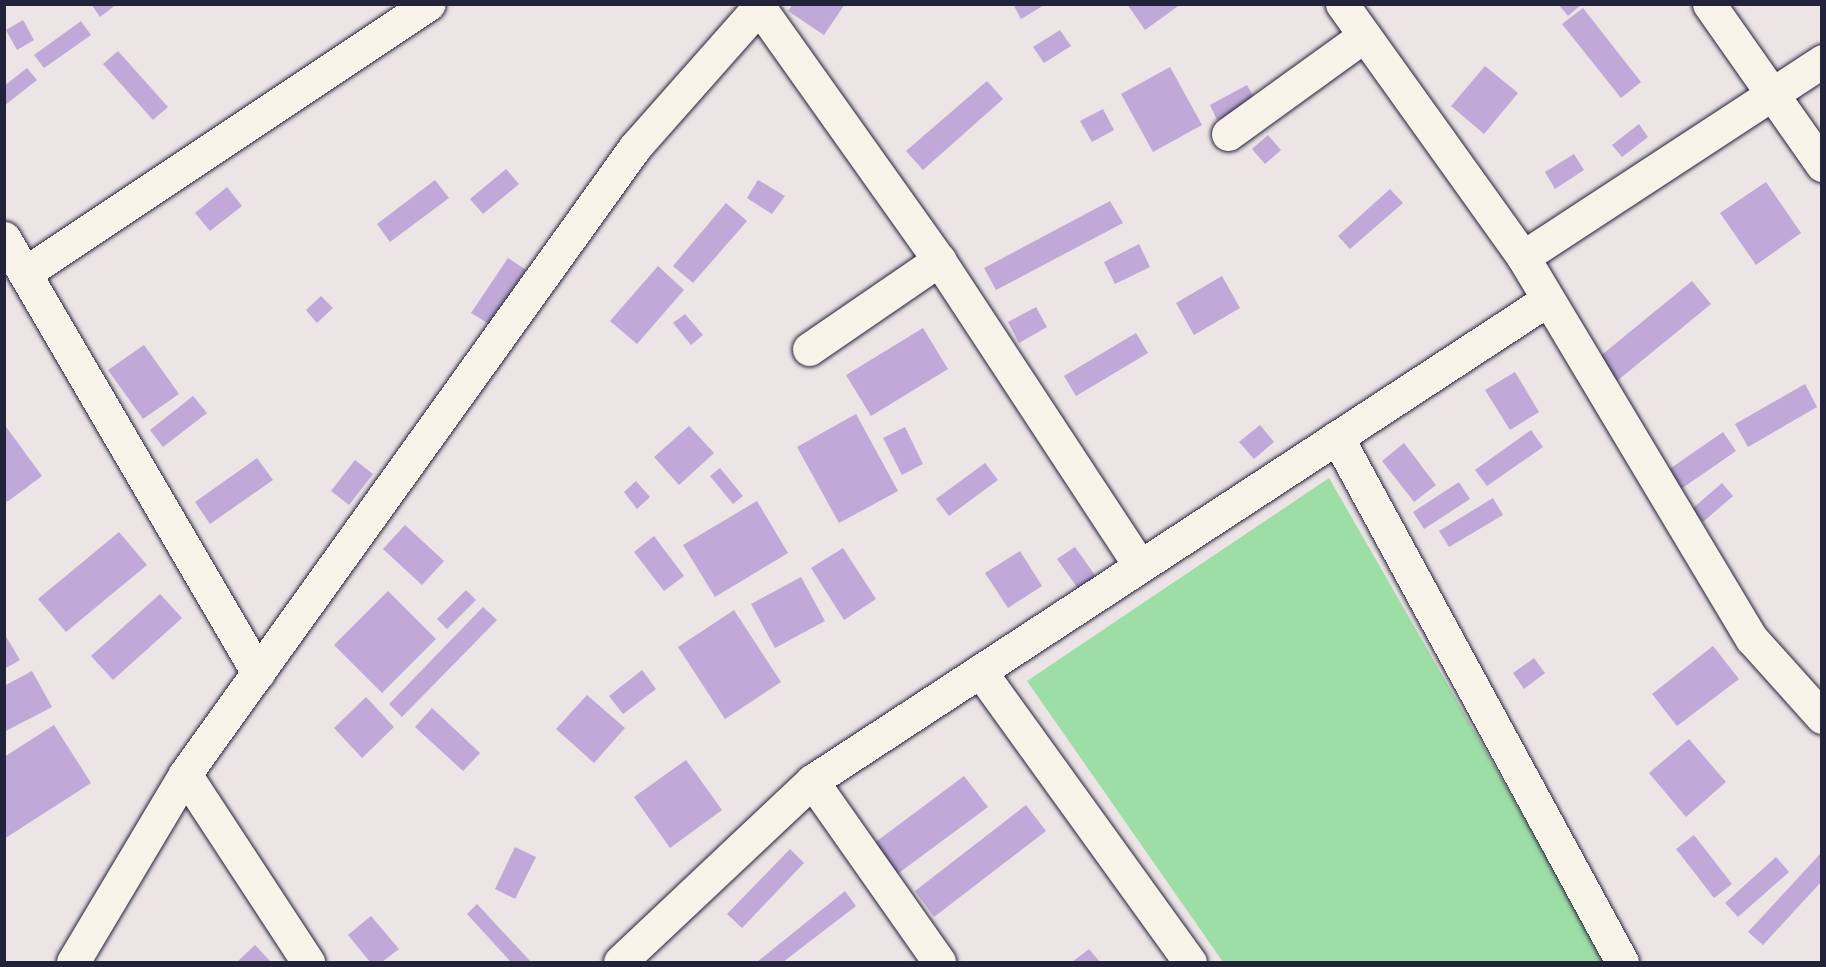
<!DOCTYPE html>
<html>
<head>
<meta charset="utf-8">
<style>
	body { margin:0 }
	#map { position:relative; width:1826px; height:967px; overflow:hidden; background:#ece4e5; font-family:Kalam,sans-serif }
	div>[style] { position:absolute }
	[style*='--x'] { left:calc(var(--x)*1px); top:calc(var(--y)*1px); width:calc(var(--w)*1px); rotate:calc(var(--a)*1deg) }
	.green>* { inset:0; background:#9ddda6 }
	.building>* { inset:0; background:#c0a9d8 }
	.roads { filter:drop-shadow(0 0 2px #22223b) drop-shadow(0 0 2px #22223b) }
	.minor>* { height:33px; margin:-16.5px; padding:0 16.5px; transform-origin:16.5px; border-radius:16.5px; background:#f7f3e8 }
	span { translate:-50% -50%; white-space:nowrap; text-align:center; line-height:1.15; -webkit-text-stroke:6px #f7f3e8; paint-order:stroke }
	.frame { position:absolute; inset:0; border:6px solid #22223b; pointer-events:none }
</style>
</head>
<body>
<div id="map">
	<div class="green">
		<div style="clip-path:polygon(1329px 478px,1607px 962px,1223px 962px,1027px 681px)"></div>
	</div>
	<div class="building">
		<div style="clip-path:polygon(91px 4px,117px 4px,100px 17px)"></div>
		<div style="clip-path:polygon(793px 4px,845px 4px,824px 35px,788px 11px)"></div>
		<div style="clip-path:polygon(1013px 4px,1046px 4px,1021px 19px)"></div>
		<div style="clip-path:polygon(1127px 4px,1181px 4px,1145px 30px)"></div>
		<div style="clip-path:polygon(1558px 4px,1582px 4px,1568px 16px)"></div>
		<div style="clip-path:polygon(1583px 8px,1641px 82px,1621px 98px,1562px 24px)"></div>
		<div style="clip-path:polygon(23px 20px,34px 40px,17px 50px,6px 30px)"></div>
		<div style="clip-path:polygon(81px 21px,91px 35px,44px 68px,34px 55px)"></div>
		<div style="clip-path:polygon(1060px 30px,1071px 46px,1044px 63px,1033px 47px)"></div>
		<div style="clip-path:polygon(118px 51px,168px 107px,153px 120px,103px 64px)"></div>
		<div style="clip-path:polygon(1485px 66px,1518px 93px,1484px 134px,1451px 106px)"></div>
		<div style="clip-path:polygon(1170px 67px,1202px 125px,1153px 152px,1121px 94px)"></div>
		<div style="clip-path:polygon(27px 68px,37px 80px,4px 106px,4px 86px)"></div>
		<div style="clip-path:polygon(987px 81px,1003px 99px,923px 170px,906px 151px)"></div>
		<div style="clip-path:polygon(1247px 85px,1255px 99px,1217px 120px,1210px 105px)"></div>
		<div style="clip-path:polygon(1103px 109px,1114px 130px,1092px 142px,1080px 121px)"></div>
		<div style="clip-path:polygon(1639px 124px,1648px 137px,1622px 157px,1612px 145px)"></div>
		<div style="clip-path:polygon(1268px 135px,1281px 150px,1265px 164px,1252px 149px)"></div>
		<div style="clip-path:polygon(1574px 154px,1584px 170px,1555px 189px,1545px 172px)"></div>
		<div style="clip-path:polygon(506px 169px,519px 184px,483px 214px,470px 199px)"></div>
		<div style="clip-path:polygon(435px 180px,449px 198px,390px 242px,377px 224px)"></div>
		<div style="clip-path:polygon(758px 180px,785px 196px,772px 214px,747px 198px)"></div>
		<div style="clip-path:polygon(1766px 182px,1801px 233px,1756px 265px,1720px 213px)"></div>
		<div style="clip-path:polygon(227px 187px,242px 206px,210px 231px,195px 213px)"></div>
		<div style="clip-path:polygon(1390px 189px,1403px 203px,1350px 249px,1338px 236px)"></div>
		<div style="clip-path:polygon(1110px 201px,1123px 223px,996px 290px,984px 268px)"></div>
		<div style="clip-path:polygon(726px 203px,747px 221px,693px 283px,673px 266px)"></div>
		<div style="clip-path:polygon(1139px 244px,1150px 267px,1115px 284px,1104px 262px)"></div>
		<div style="clip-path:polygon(508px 258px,526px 270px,489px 324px,471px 313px)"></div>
		<div style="clip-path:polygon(658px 266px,684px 290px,637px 344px,610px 321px)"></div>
		<div style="clip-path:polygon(1222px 276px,1240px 308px,1194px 335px,1176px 303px)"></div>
		<div style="clip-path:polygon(1692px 281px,1711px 304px,1617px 381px,1598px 358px)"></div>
		<div style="clip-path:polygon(321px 296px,333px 308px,317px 323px,306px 310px)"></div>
		<div style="clip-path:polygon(1036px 307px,1047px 327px,1019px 343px,1008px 322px)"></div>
		<div style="clip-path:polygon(685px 314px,703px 335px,691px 345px,673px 323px)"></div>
		<div style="clip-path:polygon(923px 328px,948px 369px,871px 416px,846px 375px)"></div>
		<div style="clip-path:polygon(1136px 333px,1148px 353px,1076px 396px,1064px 376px)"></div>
		<div style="clip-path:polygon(144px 345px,179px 394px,143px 419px,108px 370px)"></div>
		<div style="clip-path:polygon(1515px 372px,1539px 412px,1510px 430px,1485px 390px)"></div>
		<div style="clip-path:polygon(1805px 384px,1817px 407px,1748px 447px,1735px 424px)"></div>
		<div style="clip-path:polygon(193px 396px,207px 413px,163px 447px,150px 430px)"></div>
		<div style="clip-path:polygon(856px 414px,898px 491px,839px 523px,797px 447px)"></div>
		<div style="clip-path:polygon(4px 424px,42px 476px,7px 502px,4px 498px)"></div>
		<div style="clip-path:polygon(1260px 425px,1274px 442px,1254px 459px,1239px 442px)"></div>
		<div style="clip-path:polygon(689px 426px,714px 453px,679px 485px,654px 457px)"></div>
		<div style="clip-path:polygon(905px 427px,923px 464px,902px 475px,883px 438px)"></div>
		<div style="clip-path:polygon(1531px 430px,1543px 447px,1487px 486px,1475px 470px)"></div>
		<div style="clip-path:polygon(1723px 432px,1736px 451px,1681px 489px,1668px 470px)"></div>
		<div style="clip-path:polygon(1404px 443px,1436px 485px,1414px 502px,1382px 461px)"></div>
		<div style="clip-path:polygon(257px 458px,273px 480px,210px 524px,195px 502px)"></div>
		<div style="clip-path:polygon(355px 460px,373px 474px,349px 505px,331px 491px)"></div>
		<div style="clip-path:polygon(985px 463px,998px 480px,949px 516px,936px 499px)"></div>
		<div style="clip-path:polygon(720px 468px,743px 496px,733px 504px,710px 476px)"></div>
		<div style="clip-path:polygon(636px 481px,650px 497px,637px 509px,624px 492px)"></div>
		<div style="clip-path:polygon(1459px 482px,1470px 499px,1424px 529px,1413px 512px)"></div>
		<div style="clip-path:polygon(1722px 483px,1733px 496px,1703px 522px,1692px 509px)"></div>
		<div style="clip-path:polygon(1493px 498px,1503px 515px,1449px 547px,1439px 531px)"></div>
		<div style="clip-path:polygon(757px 501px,788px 553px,715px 597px,683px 545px)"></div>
		<div style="clip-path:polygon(405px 525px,444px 561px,422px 585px,383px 549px)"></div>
		<div style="clip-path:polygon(119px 532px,147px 565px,66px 632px,38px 599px)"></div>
		<div style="clip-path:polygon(654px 536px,684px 576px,664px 591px,634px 552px)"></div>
		<div style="clip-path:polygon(1075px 547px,1097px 578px,1079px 590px,1057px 559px)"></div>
		<div style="clip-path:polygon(843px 548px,876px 599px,844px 620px,811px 568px)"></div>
		<div style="clip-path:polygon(1020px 551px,1042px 586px,1008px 608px,985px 573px)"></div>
		<div style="clip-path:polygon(801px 577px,825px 621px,775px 648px,751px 604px)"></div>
		<div style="clip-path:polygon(466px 590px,476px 600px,447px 629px,437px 619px)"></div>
		<div style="clip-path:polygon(388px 591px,436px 639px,382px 693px,334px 645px)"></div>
		<div style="clip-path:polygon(160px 594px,182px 618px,113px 680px,91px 656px)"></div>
		<div style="clip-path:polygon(483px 607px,497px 620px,402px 717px,389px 704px)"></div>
		<div style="clip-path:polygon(734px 610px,781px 682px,725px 719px,678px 647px)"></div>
		<div style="clip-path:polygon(4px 633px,20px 660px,4px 669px)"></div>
		<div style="clip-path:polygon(1713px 646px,1739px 679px,1677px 726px,1652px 694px)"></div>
		<div style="clip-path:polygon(1534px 658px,1545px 673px,1524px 689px,1513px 673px)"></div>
		<div style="clip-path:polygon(642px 670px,656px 689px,623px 714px,609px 696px)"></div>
		<div style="clip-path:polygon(32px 671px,52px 707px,4px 732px,4px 686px)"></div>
		<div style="clip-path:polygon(587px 695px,625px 728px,594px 763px,556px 729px)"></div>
		<div style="clip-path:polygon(366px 697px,394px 727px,362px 758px,334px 728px)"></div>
		<div style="clip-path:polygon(432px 708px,480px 753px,463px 771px,415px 727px)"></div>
		<div style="clip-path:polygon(54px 725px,91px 783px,4px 839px,4px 757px)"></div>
		<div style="clip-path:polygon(1689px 739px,1726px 782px,1686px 817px,1649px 773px)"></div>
		<div style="clip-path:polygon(686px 760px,722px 810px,670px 848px,634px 797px)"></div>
		<div style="clip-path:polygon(964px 776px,988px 807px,896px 875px,873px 844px)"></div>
		<div style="clip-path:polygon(1026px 805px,1046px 831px,934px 917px,915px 891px)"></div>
		<div style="clip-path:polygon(1694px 835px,1732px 884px,1714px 898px,1676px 849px)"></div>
		<div style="clip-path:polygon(515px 847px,536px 857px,515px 899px,495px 889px)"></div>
		<div style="clip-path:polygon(790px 849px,804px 863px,742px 928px,727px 914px)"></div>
		<div style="clip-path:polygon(1822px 852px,1822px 881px,1763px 945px,1748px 932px)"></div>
		<div style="clip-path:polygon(1776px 857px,1789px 872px,1738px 917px,1725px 903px)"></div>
		<div style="clip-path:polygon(845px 891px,856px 906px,783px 962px,757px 962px)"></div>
		<div style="clip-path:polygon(477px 904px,531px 962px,511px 962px,467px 914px)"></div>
		<div style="clip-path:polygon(371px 916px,399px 949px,382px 962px,370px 962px,348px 935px)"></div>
		<div style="clip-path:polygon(255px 945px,271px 962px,237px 962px)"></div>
		<div style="clip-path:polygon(1089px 949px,1100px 962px,1072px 962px)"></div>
	</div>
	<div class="roads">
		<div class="minor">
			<div style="--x:757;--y:4;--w:314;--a:54.6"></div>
			<div style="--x:939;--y:260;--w:366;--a:56.7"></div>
			<div style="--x:1342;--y:4;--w:311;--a:54.4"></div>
			<div style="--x:1523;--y:257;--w:445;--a:59.1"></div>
			<div style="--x:1752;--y:639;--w:105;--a:48.1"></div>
			<div style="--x:1709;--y:4;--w:197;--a:54.9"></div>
			<div style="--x:1228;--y:134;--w:168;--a:-35.8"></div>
			<div style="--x:4;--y:238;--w:504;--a:59.72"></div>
			<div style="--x:1523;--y:257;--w:358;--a:-33.2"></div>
			<div style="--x:25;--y:273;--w:485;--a:-33.7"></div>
			<div style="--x:809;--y:349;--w:158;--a:-34.4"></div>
			<div style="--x:1337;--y:437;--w:597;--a:61.5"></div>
			<div style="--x:980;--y:671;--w:359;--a:54.2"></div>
			<div style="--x:185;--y:774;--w:225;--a:56.8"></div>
			<div style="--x:812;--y:781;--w:221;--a:54.9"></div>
			<div style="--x:73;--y:962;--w:219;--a:-59.2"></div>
			<div style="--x:185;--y:774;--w:772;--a:-54.33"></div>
			<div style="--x:635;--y:147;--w:187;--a:-48.5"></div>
			<div style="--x:620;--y:962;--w:264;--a:-43.3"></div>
			<div style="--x:812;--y:781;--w:878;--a:-33.2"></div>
		</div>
	</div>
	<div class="frame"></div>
</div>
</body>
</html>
